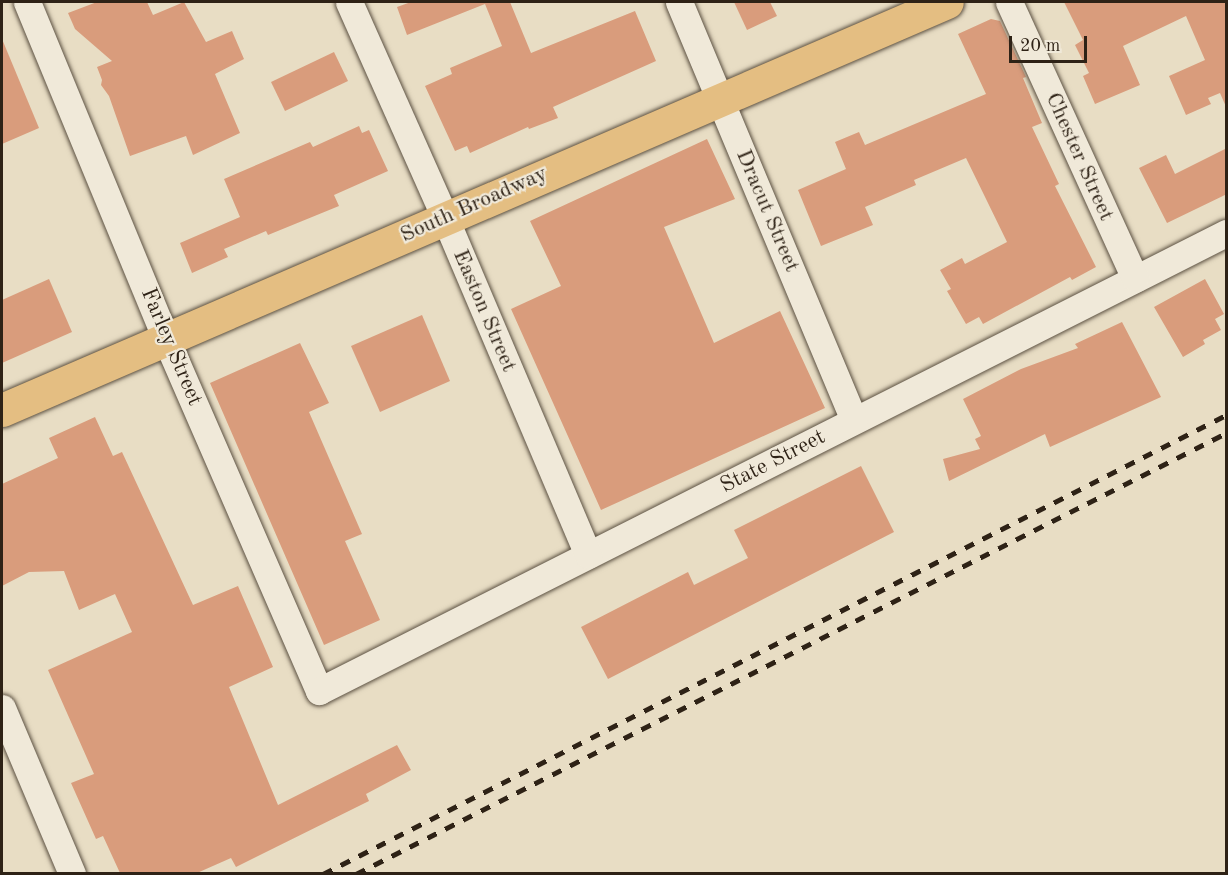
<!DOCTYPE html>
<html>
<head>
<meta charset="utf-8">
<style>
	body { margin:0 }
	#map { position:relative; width:1228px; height:875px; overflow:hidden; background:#e8ddc4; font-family:"Old Standard TT",serif }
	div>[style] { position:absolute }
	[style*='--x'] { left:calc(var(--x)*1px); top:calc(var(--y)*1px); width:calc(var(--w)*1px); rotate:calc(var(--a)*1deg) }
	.building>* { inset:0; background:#d99c7c }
	.roads { filter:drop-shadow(0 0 2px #5c5142) drop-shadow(0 0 2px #5c5142) }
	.street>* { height:27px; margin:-13.5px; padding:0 13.5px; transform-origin:13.5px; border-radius:13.5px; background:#f0e9d9 }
	.primary>* { height:33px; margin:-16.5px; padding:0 16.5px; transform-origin:16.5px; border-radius:16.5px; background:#e4be82 }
	.rail>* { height:4.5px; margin-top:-2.25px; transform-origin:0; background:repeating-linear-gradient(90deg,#2e2216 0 10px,transparent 0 20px) }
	span { translate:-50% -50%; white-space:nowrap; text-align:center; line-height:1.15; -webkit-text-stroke:4.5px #f0e9d9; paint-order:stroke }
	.street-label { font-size:22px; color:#2e2216 }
	.frame { position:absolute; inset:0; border:3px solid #2e2216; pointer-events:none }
	.scale { position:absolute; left:1009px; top:36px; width:78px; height:27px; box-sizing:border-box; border:3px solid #2e2216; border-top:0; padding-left:8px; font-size:18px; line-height:21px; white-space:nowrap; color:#2e2216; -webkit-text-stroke:4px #f0e9d9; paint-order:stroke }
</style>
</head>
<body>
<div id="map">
	<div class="building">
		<div style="clip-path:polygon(97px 2px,147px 2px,153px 15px,184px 2px,206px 42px,232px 31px,244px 59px,215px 74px,240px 133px,193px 155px,186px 136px,130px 156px,109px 96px,101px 85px,102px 80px,97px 67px,112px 61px,75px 29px,68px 13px)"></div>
		<div style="clip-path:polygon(411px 2px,510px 2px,531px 53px,635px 11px,656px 61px,553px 107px,558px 118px,529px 129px,528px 127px,470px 153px,467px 146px,455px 151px,425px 86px,452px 74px,450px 68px,502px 46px,485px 4px,407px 35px,397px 7px)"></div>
		<div style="clip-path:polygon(734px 2px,770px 2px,777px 16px,747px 30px)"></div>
		<div style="clip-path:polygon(1064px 2px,1227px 2px,1227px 109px,1220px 93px,1208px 98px,1211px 104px,1186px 115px,1169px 76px,1205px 60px,1186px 16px,1123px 46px,1140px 85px,1095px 104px,1083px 76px,1089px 73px,1075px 45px,1083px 40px)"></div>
		<div style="clip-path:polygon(991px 19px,1000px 21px,1026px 77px,1023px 78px,1042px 123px,1032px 127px,1059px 184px,1055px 186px,1096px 267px,1072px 280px,1070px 277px,983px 324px,979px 317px,966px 324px,947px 291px,951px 289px,940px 270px,962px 258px,965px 264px,1007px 242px,966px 158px,914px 180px,916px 185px,865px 207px,873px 225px,821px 246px,798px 190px,846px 169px,835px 142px,859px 132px,865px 145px,986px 94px,958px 34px)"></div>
		<div style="clip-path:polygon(2px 39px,39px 128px,2px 144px)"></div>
		<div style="clip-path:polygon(334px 52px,348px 81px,285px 111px,271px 82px)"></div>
		<div style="clip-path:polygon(359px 126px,362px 133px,369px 130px,388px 171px,334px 195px,339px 206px,268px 235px,266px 231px,224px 249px,228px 257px,192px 273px,180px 243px,240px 217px,224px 179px,310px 142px,313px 147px)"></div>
		<div style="clip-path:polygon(707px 139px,735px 199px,664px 227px,714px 343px,780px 311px,825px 408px,601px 510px,511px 309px,561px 286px,530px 221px)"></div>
		<div style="clip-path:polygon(1227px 148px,1227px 194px,1167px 223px,1139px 168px,1166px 155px,1175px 174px)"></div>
		<div style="clip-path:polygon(49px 279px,72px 332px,2px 363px,2px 300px)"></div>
		<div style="clip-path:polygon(1205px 279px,1224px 314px,1215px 319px,1221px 330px,1203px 340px,1205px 344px,1183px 357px,1154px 307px)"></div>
		<div style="clip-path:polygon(422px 315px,450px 381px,380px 412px,351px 346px)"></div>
		<div style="clip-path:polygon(1122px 322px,1161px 397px,1050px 447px,1045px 434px,949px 481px,943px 459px,980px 449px,975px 439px,981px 436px,963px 399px,1021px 369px,1078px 348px,1075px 344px)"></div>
		<div style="clip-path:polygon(300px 343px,329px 403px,309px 412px,362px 534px,345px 541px,380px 620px,324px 645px,210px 383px)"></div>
		<div style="clip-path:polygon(95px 417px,113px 456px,122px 452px,193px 605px,238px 586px,273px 667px,229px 687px,278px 805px,397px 745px,411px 770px,366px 794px,369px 801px,236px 867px,231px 858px,197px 873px,120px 873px,103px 836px,96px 839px,71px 783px,94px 774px,48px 670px,132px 632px,115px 594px,79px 610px,64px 571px,29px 572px,2px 586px,2px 484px,58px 458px,49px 438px)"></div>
		<div style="clip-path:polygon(861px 466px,894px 532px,608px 679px,581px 627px,688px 572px,694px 585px,748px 558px,734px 530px)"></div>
	</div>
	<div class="roads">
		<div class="street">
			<div style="--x:27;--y:2;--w:365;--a:67.6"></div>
			<div style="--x:166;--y:339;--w:384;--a:66.5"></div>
			<div style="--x:319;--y:691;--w:1016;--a:-26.79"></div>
			<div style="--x:349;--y:2;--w:236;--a:66"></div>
			<div style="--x:445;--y:218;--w:366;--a:67"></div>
			<div style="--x:679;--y:2;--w:453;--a:67.3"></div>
			<div style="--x:1009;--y:2;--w:304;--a:65.5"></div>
			<div style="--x:2;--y:708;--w:180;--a:67.1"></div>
		</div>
		<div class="primary">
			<div style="--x:2;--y:410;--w:1029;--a:-23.35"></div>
		</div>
	</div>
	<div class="rail">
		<div style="--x:323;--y:874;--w:1013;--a:-26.94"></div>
		<div style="--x:356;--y:874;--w:975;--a:-26.88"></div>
	</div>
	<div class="street-label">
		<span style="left:1079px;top:157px;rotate:66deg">Chester Street</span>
		<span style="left:474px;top:205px;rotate:-24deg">South Broadway</span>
		<span style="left:767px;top:211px;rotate:67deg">Dracut Street</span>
		<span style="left:484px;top:311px;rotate:67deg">Easton Street</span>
		<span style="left:171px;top:347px;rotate:67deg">Farley Street</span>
		<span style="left:773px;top:462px;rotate:-27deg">State Street</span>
	</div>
	<div class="frame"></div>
	<div class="scale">20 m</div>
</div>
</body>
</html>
